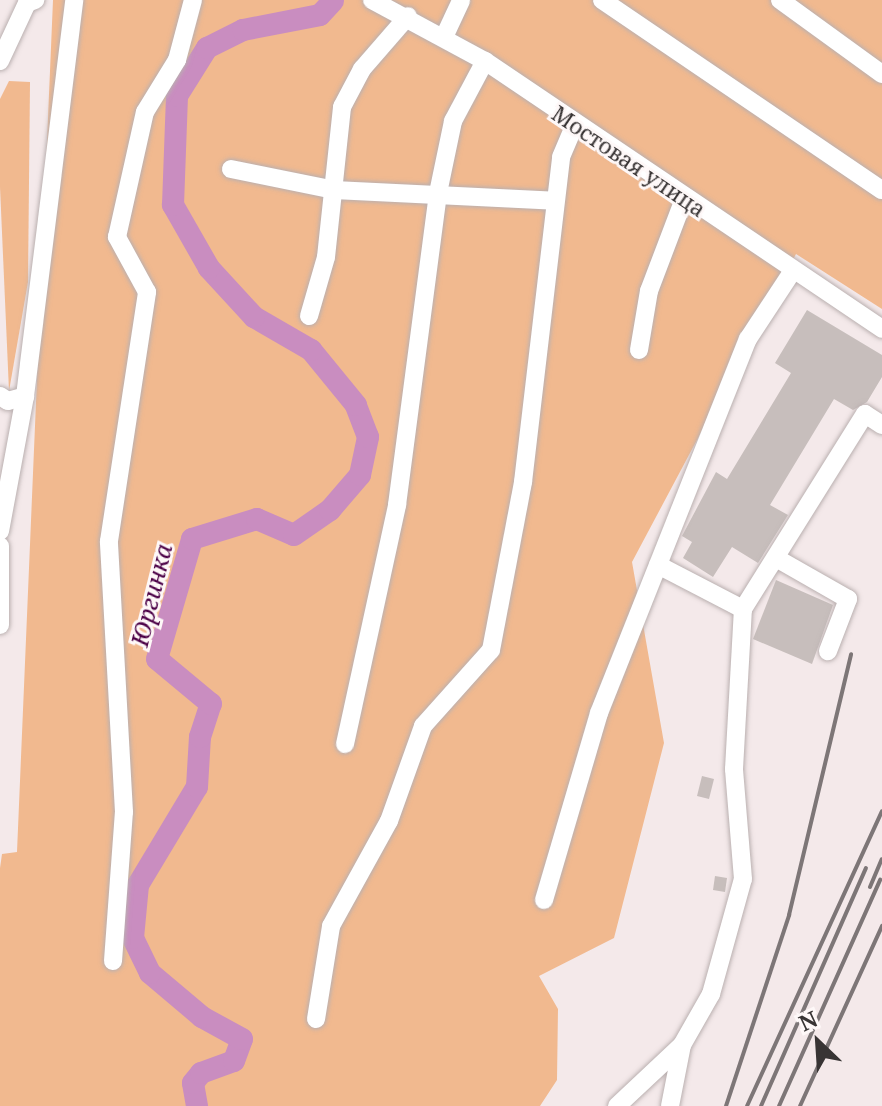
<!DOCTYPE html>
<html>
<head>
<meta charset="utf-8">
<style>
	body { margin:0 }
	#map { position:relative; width:882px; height:1106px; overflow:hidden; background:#f4e9ea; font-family:"Noto Serif",serif }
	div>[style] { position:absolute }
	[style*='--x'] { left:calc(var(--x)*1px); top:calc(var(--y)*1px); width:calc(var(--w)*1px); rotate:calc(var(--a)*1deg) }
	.green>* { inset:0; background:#f1b98f }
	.river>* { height:22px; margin:-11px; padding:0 11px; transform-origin:11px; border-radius:11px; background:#c98dc0 }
	.building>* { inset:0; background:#c7bebc }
	.roads { filter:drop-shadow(0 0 2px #bab0b0) drop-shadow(0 0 2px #bab0b0) }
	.minor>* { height:18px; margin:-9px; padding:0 9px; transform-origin:9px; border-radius:9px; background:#fff }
	.rail>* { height:4px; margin:-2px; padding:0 2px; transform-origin:2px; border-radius:2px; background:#7d7677 }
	span { translate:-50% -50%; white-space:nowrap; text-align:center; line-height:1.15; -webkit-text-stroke:6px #fef8f8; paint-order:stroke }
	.street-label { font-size:22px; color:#383434 }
	.water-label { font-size:24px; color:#4c0147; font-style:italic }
	.north { position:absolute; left:778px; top:1002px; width:80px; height:80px; -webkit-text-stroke:6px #fef8f8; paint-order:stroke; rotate:335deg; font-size:22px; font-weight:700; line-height:32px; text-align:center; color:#383434 }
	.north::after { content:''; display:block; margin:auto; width:28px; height:36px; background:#383434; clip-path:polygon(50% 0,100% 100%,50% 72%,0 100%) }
</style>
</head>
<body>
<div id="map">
	<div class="green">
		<div style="clip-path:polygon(53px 0,882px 0,882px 309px,796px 254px,632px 562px,664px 743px,614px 938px,539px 976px,558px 1009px,557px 1080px,540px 1106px,0 1106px,0 868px,2px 854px,17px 852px)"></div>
		<div style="clip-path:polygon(9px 81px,30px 82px,28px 282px,9px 391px,0 187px,0 99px)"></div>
	</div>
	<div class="river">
		<div style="--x:197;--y:1106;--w:23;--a:-100"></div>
		<div style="--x:193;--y:1083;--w:13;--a:-51"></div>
		<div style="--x:201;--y:1073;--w:35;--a:-20"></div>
		<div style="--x:234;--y:1061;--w:23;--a:-70"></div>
		<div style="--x:242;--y:1039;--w:46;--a:-151.2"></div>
		<div style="--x:202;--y:1017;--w:68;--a:-139.8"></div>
		<div style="--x:150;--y:973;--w:39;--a:-116"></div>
		<div style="--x:133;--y:938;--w:53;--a:-84.6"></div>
		<div style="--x:138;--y:885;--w:114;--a:-59"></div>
		<div style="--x:197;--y:787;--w:50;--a:-86.6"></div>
		<div style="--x:200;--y:737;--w:35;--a:-72"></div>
		<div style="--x:211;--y:704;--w:70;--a:-140.2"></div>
		<div style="--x:157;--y:659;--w:125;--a:-73.7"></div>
		<div style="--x:192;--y:539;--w:68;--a:-17.1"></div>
		<div style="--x:257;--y:519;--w:40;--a:23.4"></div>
		<div style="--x:294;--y:535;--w:44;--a:-34.8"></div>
		<div style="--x:330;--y:510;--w:46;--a:-49.4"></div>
		<div style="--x:360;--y:475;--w:39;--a:-78"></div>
		<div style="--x:368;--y:437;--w:34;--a:-111"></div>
		<div style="--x:356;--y:405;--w:71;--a:-129.3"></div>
		<div style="--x:311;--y:350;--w:66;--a:-149.9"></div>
		<div style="--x:254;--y:317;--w:67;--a:-132.6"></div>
		<div style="--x:209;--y:268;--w:73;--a:-119.7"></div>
		<div style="--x:173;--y:205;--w:109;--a:-87.9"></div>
		<div style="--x:177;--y:96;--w:57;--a:-58"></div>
		<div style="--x:207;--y:48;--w:40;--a:-26.6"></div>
		<div style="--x:243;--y:30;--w:78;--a:-11"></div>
		<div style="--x:320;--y:15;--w:19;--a:-47"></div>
	</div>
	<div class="building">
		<div style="clip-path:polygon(807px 310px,882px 355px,882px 377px,867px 402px,853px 410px,834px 399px,770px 505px,788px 515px,758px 563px,732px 547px,713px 577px,683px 558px,692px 542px,682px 536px,716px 472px,727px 479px,791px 373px,775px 363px)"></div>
		<div style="clip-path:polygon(776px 580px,833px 605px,812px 664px,753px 639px)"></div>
		<div style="clip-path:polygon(702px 776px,714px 779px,709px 799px,697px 796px)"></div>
		<div style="clip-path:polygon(715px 876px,727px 878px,725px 892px,713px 890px)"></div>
	</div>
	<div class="roads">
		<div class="minor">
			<div style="--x:372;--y:0;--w:128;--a:28.4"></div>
			<div style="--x:485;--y:61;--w:479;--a:34"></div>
			<div style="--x:602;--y:0;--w:338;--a:34.2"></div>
			<div style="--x:780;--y:0;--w:126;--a:36"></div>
			<div style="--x:445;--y:35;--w:38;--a:-65"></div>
			<div style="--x:0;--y:61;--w:64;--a:-65"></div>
			<div style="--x:27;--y:3;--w:9;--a:-21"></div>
			<div style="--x:231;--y:169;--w:105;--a:11.5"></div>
			<div style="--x:334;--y:190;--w:221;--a:2.8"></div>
			<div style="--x:309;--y:316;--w:61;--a:-73.9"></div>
			<div style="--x:326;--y:257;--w:151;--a:-83.9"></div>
			<div style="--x:342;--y:107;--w:43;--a:-62.2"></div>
			<div style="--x:362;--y:69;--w:70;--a:-49"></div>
			<div style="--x:639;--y:350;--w:60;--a:-80.4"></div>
			<div style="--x:649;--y:291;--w:98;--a:-69.2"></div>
			<div style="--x:0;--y:396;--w:9;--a:32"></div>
			<div style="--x:8;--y:401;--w:18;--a:-16"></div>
			<div style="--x:0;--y:531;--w:137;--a:-79.5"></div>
			<div style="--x:25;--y:396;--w:399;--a:-82.9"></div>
			<div style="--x:0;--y:546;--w:79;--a:90"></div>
			<div style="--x:776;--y:558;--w:83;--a:29.7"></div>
			<div style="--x:848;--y:599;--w:56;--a:111"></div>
			<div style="--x:658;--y:565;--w:96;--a:27.4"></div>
			<div style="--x:743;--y:609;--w:230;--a:-58"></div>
			<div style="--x:865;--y:414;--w:20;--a:33"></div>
			<div style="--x:345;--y:744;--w:245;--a:-77.7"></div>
			<div style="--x:397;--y:505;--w:315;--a:-82.5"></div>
			<div style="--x:438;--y:193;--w:74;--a:-78.2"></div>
			<div style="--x:453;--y:121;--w:68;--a:-61.9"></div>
			<div style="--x:544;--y:900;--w:195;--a:-73.6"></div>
			<div style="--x:599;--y:713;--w:403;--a:-68.3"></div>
			<div style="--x:748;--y:339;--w:80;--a:-56.7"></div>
			<div style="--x:113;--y:961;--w:149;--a:-85.8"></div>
			<div style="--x:124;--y:812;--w:271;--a:-93.2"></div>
			<div style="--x:109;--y:541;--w:252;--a:-81.3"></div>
			<div style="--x:147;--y:292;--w:63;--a:-118.6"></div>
			<div style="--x:117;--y:237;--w:128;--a:-77.4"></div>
			<div style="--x:145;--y:112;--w:61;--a:-58.4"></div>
			<div style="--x:177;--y:60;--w:62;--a:-75.1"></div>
			<div style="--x:316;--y:1019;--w:94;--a:-80.8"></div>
			<div style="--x:331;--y:926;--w:120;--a:-61.1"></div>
			<div style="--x:389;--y:821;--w:101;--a:-70.3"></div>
			<div style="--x:423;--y:726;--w:102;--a:-48.2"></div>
			<div style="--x:491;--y:650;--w:171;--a:-79.2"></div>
			<div style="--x:523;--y:482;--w:327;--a:-83.3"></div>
			<div style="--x:561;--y:157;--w:36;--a:-67"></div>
			<div style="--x:617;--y:1106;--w:89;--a:-43.2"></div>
			<div style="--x:670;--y:1106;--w:62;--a:-78.9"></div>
			<div style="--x:682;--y:1045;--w:59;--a:-60.4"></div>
			<div style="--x:711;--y:994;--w:119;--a:-74.5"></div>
			<div style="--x:743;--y:879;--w:110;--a:-94.7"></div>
			<div style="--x:734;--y:769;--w:160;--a:-86.8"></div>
		</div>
	</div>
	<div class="rail">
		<div style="--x:870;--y:887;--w:30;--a:-67"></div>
		<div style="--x:726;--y:1106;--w:201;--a:-71.7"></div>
		<div style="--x:789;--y:915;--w:268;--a:-76.6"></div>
		<div style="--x:747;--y:1106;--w:324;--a:-65.4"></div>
		<div style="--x:761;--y:1106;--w:260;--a:-66.2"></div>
		<div style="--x:779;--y:1106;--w:248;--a:-65.9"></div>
		<div style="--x:800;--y:1106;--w:198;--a:-65.5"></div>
	</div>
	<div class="street-label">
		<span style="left:629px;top:161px;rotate:34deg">Мостовая улица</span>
	</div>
	<div class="water-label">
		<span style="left:151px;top:595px;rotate:-76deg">Юргинка</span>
	</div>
	<div class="north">N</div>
</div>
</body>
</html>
